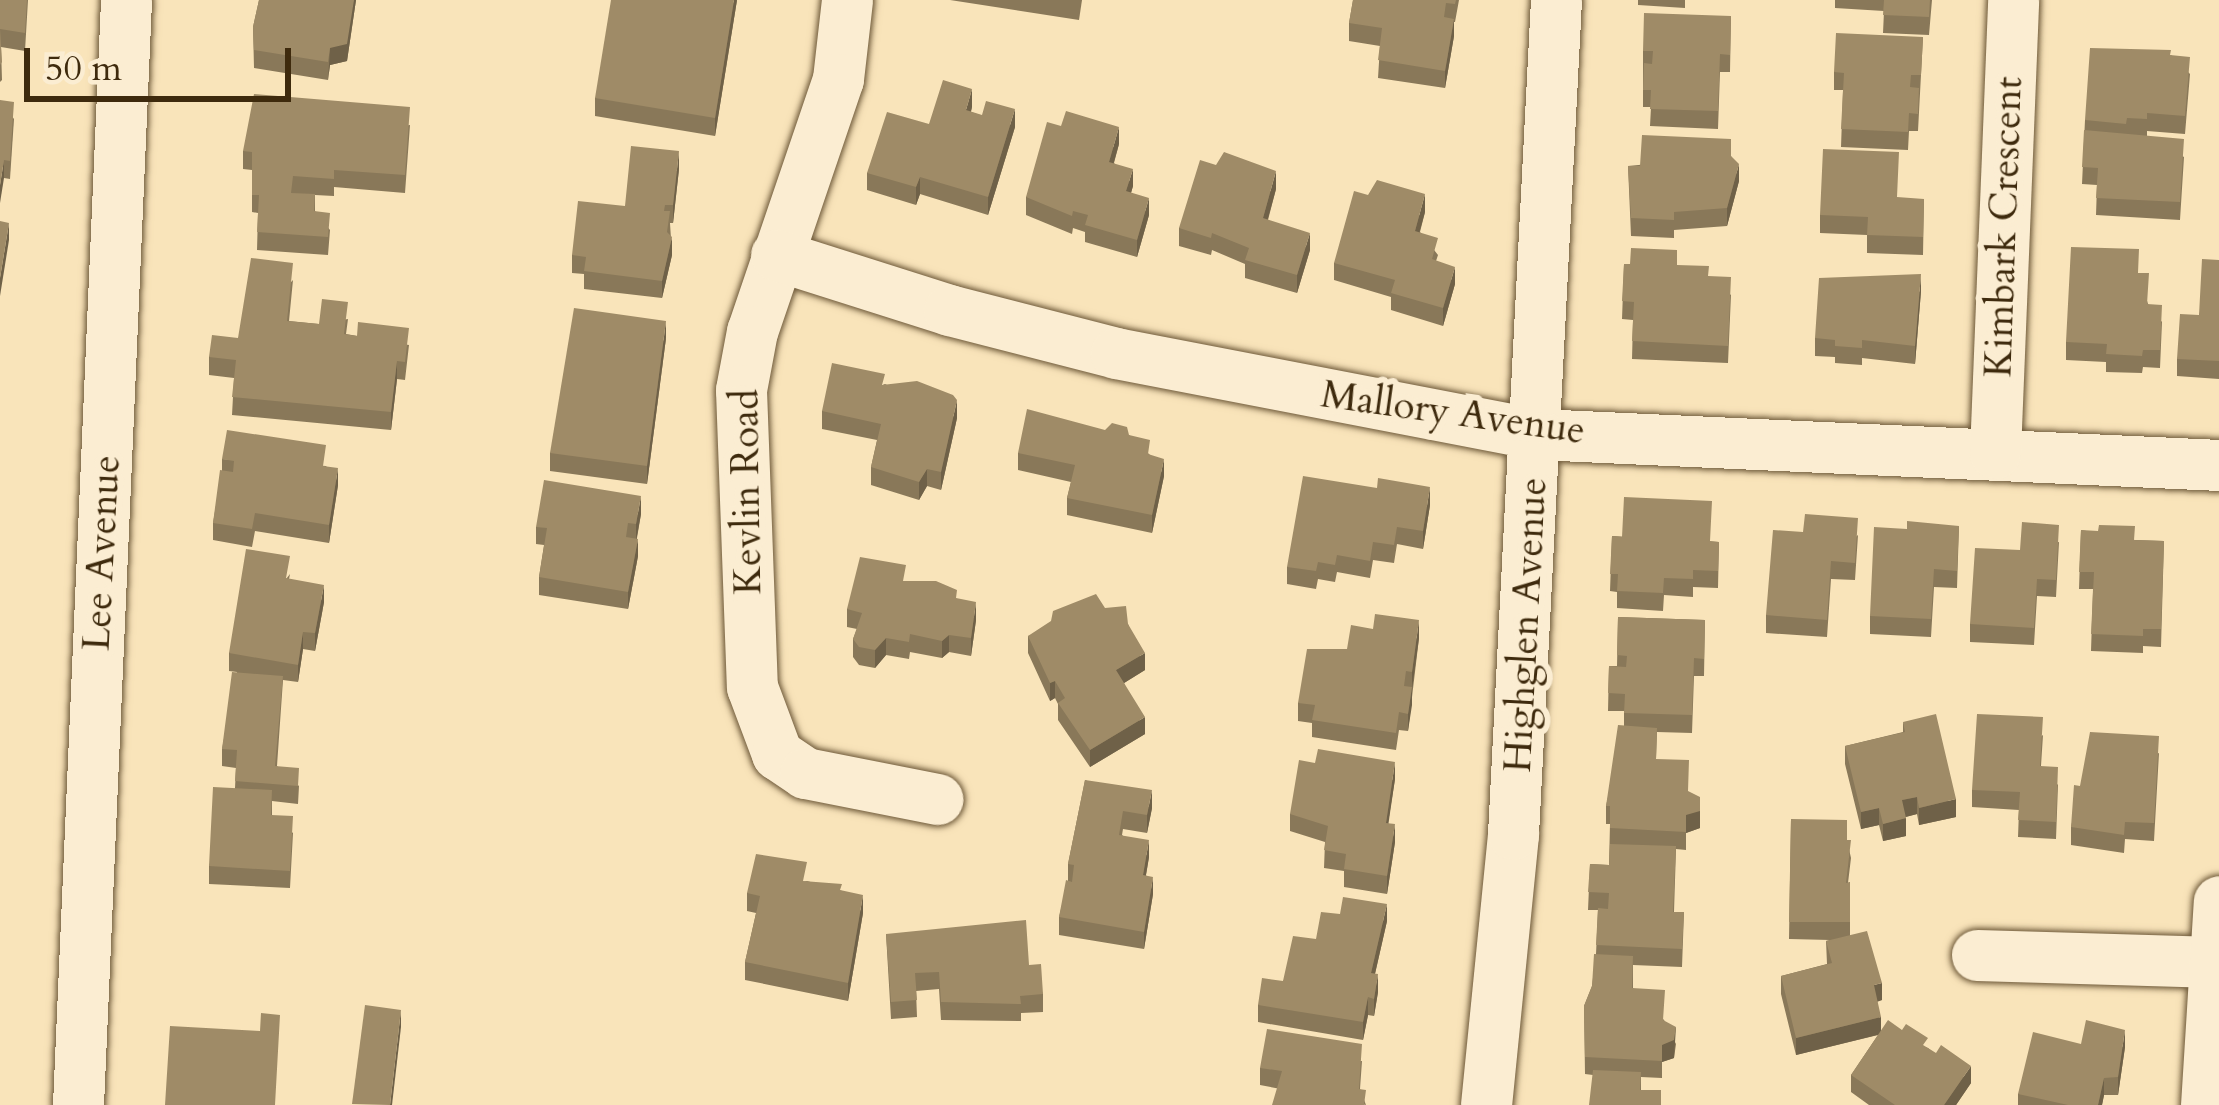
<!DOCTYPE html>
<html>
<head>
<meta charset="utf-8">
<style>
	body { margin:0 }
	#map { position:relative; width:2219px; height:1105px; overflow:hidden; background:#f9e4ba; font-family:Cardo,serif }
	div>[style] { position:absolute }
	[style*='--x'] { left:calc(var(--x)*1px); top:calc(var(--y)*1px); width:calc(var(--w)*1px); rotate:calc(var(--a)*1deg) }
	.roads { filter:drop-shadow(0 0 3px #6d5838) drop-shadow(0 0 3px #6d5838) }
	.minor>* { height:51px; margin:-25.5px; padding:0 25.5px; transform-origin:25.5px; border-radius:25.5px; background:#fbedd2 }
	.wall>* { inset:0; background:#897859 }
	.shaded-wall>* { inset:0; background:#6f6148 }
	.building>* { inset:0; background:#9f8b67 }
	span { translate:-50% -50%; white-space:nowrap; text-align:center; line-height:1.15; -webkit-text-stroke:12px #fbedd2; paint-order:stroke }
	.street-label { font-size:39px; color:#3e2a0d }
	.scale { position:absolute; left:24px; top:48px; width:267px; height:54px; box-sizing:border-box; border:6px solid #3e2a0d; border-top:0; padding-left:15px; font-size:36px; line-height:42px; white-space:nowrap; color:#3e2a0d; -webkit-text-stroke:9px #fbedd2; paint-order:stroke }
</style>
</head>
<body>
<div id="map">
	<div class="roads">
		<div class="minor">
			<div style="--x:847;--y:0;--w:80;--a:96.5"></div>
			<div style="--x:838;--y:79;--w:266;--a:108.8"></div>
			<div style="--x:752;--y:331;--w:60;--a:100.6"></div>
			<div style="--x:741;--y:390;--w:297;--a:87.9"></div>
			<div style="--x:752;--y:687;--w:72;--a:69.5"></div>
			<div style="--x:777;--y:754;--w:34;--a:34"></div>
			<div style="--x:805;--y:773;--w:135;--a:11.1"></div>
			<div style="--x:776;--y:255;--w:182;--a:17.6"></div>
			<div style="--x:949;--y:310;--w:172;--a:14.4"></div>
			<div style="--x:1116;--y:353;--w:429;--a:10.9"></div>
			<div style="--x:1537;--y:434;--w:683;--a:2.6"></div>
			<div style="--x:1995;--y:453;--w:453;--a:-87.7"></div>
			<div style="--x:1977;--y:955;--w:239;--a:1.7"></div>
			<div style="--x:78;--y:1105;--w:1106;--a:-87.51"></div>
			<div style="--x:1486;--y:1105;--w:272;--a:-84.3"></div>
			<div style="--x:1513;--y:834;--w:835;--a:-87.05"></div>
			<div style="--x:2206;--y:1105;--w:204;--a:-86.4"></div>
		</div>
	</div>
	<div class="wall">
		<div style="clip-path:polygon(0 0,28px 0,25px 51px,1px 47px,2px 80px,0 82px)"></div>
		<div style="clip-path:polygon(259px 0,356px 0,347px 61px,330px 65px,328px 80px,254px 68px,253px 27px)"></div>
		<div style="clip-path:polygon(737px 0,715px 136px,595px 116px,595px 98px)"></div>
		<div style="clip-path:polygon(950px 0,1082px 0,1079px 20px)"></div>
		<div style="clip-path:polygon(1353px 0,1459px 0,1455px 22px,1454px 22px,1454px 36px,1445px 88px,1378px 78px,1380px 46px,1349px 41px,1349px 23px)"></div>
		<div style="clip-path:polygon(1638px 0,1685px 0,1685px 8px,1638px 5px)"></div>
		<div style="clip-path:polygon(1835px 0,1932px 0,1929px 35px,1883px 33px,1884px 11px,1835px 8px)"></div>
		<div style="clip-path:polygon(1731px 16px,1730px 72px,1720px 72px,1718px 129px,1650px 126px,1651px 107px,1643px 107px,1643px 51px)"></div>
		<div style="clip-path:polygon(1923px 37px,1918px 131px,1909px 131px,1908px 150px,1841px 147px,1843px 90px,1834px 90px,1834px 72px)"></div>
		<div style="clip-path:polygon(2171px 55px,2190px 74px,2185px 134px,2147px 131px,2147px 136px,2184px 157px,2180px 220px,2096px 215px,2097px 185px,2082px 184px,2085px 120px)"></div>
		<div style="clip-path:polygon(0 100px,14px 119px,10px 179px,4px 178px)"></div>
		<div style="clip-path:polygon(972px 107px,971px 112px,1015px 127px,988px 215px,920px 194px,916px 205px,867px 190px,867px 173px,929px 124px)"></div>
		<div style="clip-path:polygon(410px 125px,405px 193px,334px 187px,334px 196px,315px 195px,315px 211px,330px 230px,328px 255px,257px 250px,258px 213px,252px 212px,252px 170px,243px 169px,243px 151px)"></div>
		<div style="clip-path:polygon(1119px 144px,1114px 163px,1133px 186px,1131px 193px,1149px 215px,1137px 257px,1085px 242px,1085px 232px,1073px 228px,1072px 234px,1026px 215px,1026px 197px)"></div>
		<div style="clip-path:polygon(1731px 156px,1739px 181px,1727px 226px,1674px 230px,1674px 238px,1631px 236px,1628px 166px)"></div>
		<div style="clip-path:polygon(679px 169px,673px 223px,670px 223px,672px 255px,662px 298px,584px 289px,584px 274px,572px 273px,572px 255px,625px 206px)"></div>
		<div style="clip-path:polygon(1276px 189px,1268px 220px,1310px 250px,1297px 293px,1245px 278px,1245px 264px,1212px 250px,1211px 255px,1179px 246px,1179px 228px)"></div>
		<div style="clip-path:polygon(1924px 199px,1923px 255px,1867px 253px,1867px 235px,1820px 233px,1820px 215px)"></div>
		<div style="clip-path:polygon(1425px 212px,1420px 232px,1438px 255px,1436px 261px,1455px 284px,1443px 326px,1391px 310px,1391px 297px,1334px 280px,1334px 263px)"></div>
		<div style="clip-path:polygon(2219px 260px,2219px 379px,2177px 376px,2177px 359px,2199px 315px)"></div>
		<div style="clip-path:polygon(1624px 264px,1708px 276px,1731px 295px,1728px 363px,1632px 359px,1633px 320px,1622px 319px)"></div>
		<div style="clip-path:polygon(2139px 273px,2148px 304px,2162px 322px,2160px 368px,2143px 367px,2142px 373px,2106px 372px,2106px 362px,2066px 360px,2066px 342px)"></div>
		<div style="clip-path:polygon(293px 280px,289px 321px,319px 324px,348px 319px,346px 334px,409px 345px,405px 380px,397px 379px,391px 430px,232px 415px,234px 378px,209px 375px,209px 357px,238px 338px)"></div>
		<div style="clip-path:polygon(1921px 291px,1915px 364px,1862px 358px,1862px 365px,1835px 363px,1835px 357px,1815px 356px,1815px 338px)"></div>
		<div style="clip-path:polygon(666px 338px,647px 484px,550px 471px,550px 453px)"></div>
		<div style="clip-path:polygon(885px 384px,957px 418px,941px 490px,927px 486px,919px 500px,871px 485px,871px 467px,877px 440px,822px 429px,822px 411px)"></div>
		<div style="clip-path:polygon(1105px 430px,1129px 435px,1150px 455px,1164px 476px,1152px 533px,1067px 515px,1067px 498px,1071px 482px,1018px 470px,1018px 453px)"></div>
		<div style="clip-path:polygon(222px 459px,326px 466px,338px 485px,329px 543px,255px 531px,252px 547px,213px 540px,213px 523px,222px 470px)"></div>
		<div style="clip-path:polygon(1430px 505px,1423px 549px,1397px 544px,1394px 563px,1373px 560px,1370px 578px,1337px 572px,1335px 582px,1318px 579px,1316px 589px,1287px 584px,1287px 567px)"></div>
		<div style="clip-path:polygon(641px 514px,637px 538px,638px 556px,628px 609px,539px 595px,539px 577px,544px 545px,536px 544px,536px 527px)"></div>
		<div style="clip-path:polygon(1959px 526px,1957px 588px,1934px 587px,1931px 637px,1870px 634px,1870px 616px,1907px 529px)"></div>
		<div style="clip-path:polygon(2081px 530px,2135px 540px,2164px 541px,2161px 647px,2143px 646px,2143px 653px,2091px 651px,2093px 589px,2079px 589px)"></div>
		<div style="clip-path:polygon(1858px 535px,1855px 580px,1831px 579px,1827px 637px,1766px 633px,1766px 615px)"></div>
		<div style="clip-path:polygon(1612px 536px,1719px 542px,1718px 588px,1693px 587px,1693px 597px,1664px 595px,1663px 611px,1617px 608px,1617px 592px,1610px 591px)"></div>
		<div style="clip-path:polygon(2059px 542px,2056px 597px,2037px 596px,2034px 645px,1970px 642px,1970px 624px,2020px 550px)"></div>
		<div style="clip-path:polygon(290px 574px,289px 579px,324px 602px,315px 651px,303px 649px,298px 682px,283px 680px,277px 766px,299px 786px,298px 804px,272px 801px,272px 815px,293px 833px,290px 888px,209px 884px,209px 866px,235px 788px,236px 768px,222px 766px,222px 749px,237px 672px,229px 671px,229px 653px)"></div>
		<div style="clip-path:polygon(906px 581px,957px 599px,976px 620px,971px 656px,949px 652px,942px 658px,910px 652px,909px 659px,886px 655px,875px 668px,859px 665px,853px 657px,853px 639px,857px 629px,847px 627px,847px 609px)"></div>
		<div style="clip-path:polygon(1105px 608px,1128px 624px,1145px 670px,1124px 683px,1145px 734px,1090px 767px,1058px 720px,1058px 704px,1055px 698px,1050px 701px,1028px 653px,1028px 636px)"></div>
		<div style="clip-path:polygon(1618px 617px,1705px 620px,1704px 676px,1694px 676px,1692px 733px,1657px 732px,1656px 759px,1688px 792px,1700px 828px,1686px 833px,1686px 850px,1676px 849px,1674px 912px,1684px 912px,1682px 967px,1633px 965px,1633px 988px,1664px 1020px,1676px 1044px,1674px 1058px,1662px 1062px,1662px 1078px,1641px 1077px,1641px 1090px,1661px 1105px,1593px 1075px,1585px 1074px,1584px 1006px,1592px 986px,1596px 954px,1598px 910px,1588px 910px,1590px 864px,1609px 865px,1610px 824px,1606px 824px,1606px 806px,1624px 726px,1624px 711px,1608px 711px,1609px 666px,1617px 666px)"></div>
		<div style="clip-path:polygon(1419px 638px,1408px 731px,1399px 730px,1396px 750px,1312px 737px,1312px 723px,1298px 721px,1298px 703px,1347px 649px)"></div>
		<div style="clip-path:polygon(1903px 722px,1956px 817px,1919px 825px,1917px 814px,1905px 817px,1906px 836px,1883px 841px,1879px 825px,1861px 829px,1845px 764px,1845px 746px,1903px 732px)"></div>
		<div style="clip-path:polygon(2043px 735px,2041px 766px,2058px 785px,2056px 839px,2018px 837px,2019px 810px,1972px 807px,1972px 790px)"></div>
		<div style="clip-path:polygon(2159px 753px,2154px 841px,2125px 839px,2124px 853px,2071px 845px,2071px 827px,2080px 786px)"></div>
		<div style="clip-path:polygon(1395px 779px,1388px 823px,1395px 842px,1387px 894px,1344px 887px,1344px 871px,1324px 868px,1325px 842px,1290px 831px,1290px 814px)"></div>
		<div style="clip-path:polygon(1085px 780px,1152px 808px,1147px 833px,1123px 829px,1122px 835px,1149px 857px,1146px 875px,1153px 894px,1144px 949px,1059px 935px,1059px 917px,1068px 881px,1068px 864px)"></div>
		<div style="clip-path:polygon(1791px 819px,1847px 840px,1851px 858px,1848px 883px,1850px 882px,1850px 935px,1882px 1000px,1877px 1001px,1881px 1031px,1928px 1048px,1971px 1083px,1956px 1105px,1869px 1105px,1851px 1092px,1851px 1075px,1878px 1035px,1796px 1055px,1781px 994px,1781px 976px,1827px 964px,1826px 941px,1830px 940px,1789px 939px)"></div>
		<div style="clip-path:polygon(807px 881px,842px 891px,863px 913px,848px 1001px,745px 980px,745px 962px,756px 913px,747px 911px,747px 893px)"></div>
		<div style="clip-path:polygon(1387px 921px,1375px 974px,1378px 992px,1374px 1016px,1368px 1015px,1363px 1040px,1258px 1022px,1258px 1005px,1283px 981px,1316px 939px)"></div>
		<div style="clip-path:polygon(886px 934px,1029px 965px,1043px 994px,1043px 1012px,1021px 1013px,1021px 1021px,941px 1020px,939px 989px,916px 991px,917px 1017px,891px 1019px)"></div>
		<div style="clip-path:polygon(2081px 1044px,2125px 1047px,2118px 1095px,2104px 1095px,2102px 1105px,2018px 1105px,2018px 1094px)"></div>
		<div style="clip-path:polygon(1362px 1061px,1360px 1089px,1366px 1105px,1260px 1085px,1260px 1068px)"></div>
	</div>
	<div class="shaded-wall">
		<div style="clip-path:polygon(354px 0,356px 0,347px 61px,330px 65px,328px 80px,330px 48px)"></div>
		<div style="clip-path:polygon(734px 0,737px 0,715px 136px,715px 118px)"></div>
		<div style="clip-path:polygon(1454px 19px,1454px 36px,1445px 88px,1445px 71px)"></div>
		<div style="clip-path:polygon(972px 89px,972px 107px,966px 128px,966px 110px)"></div>
		<div style="clip-path:polygon(1015px 109px,1015px 127px,988px 215px,988px 197px)"></div>
		<div style="clip-path:polygon(1119px 127px,1119px 144px,1109px 179px,1109px 162px)"></div>
		<div style="clip-path:polygon(679px 151px,679px 169px,673px 223px,673px 205px)"></div>
		<div style="clip-path:polygon(4px 160px,4px 178px,0 203px,0 185px)"></div>
		<div style="clip-path:polygon(1739px 164px,1739px 181px,1727px 226px,1727px 208px)"></div>
		<div style="clip-path:polygon(1133px 169px,1133px 186px,1126px 209px,1126px 191px)"></div>
		<div style="clip-path:polygon(1276px 171px,1276px 189px,1263px 236px,1263px 218px)"></div>
		<div style="clip-path:polygon(920px 177px,920px 194px,916px 205px,916px 187px)"></div>
		<div style="clip-path:polygon(1425px 194px,1425px 212px,1415px 248px,1415px 231px)"></div>
		<div style="clip-path:polygon(1149px 198px,1149px 215px,1137px 257px,1137px 240px)"></div>
		<div style="clip-path:polygon(9px 223px,9px 240px,0 296px,0 278px)"></div>
		<div style="clip-path:polygon(1310px 233px,1310px 250px,1297px 293px,1297px 275px)"></div>
		<div style="clip-path:polygon(672px 237px,672px 255px,662px 298px,662px 281px)"></div>
		<div style="clip-path:polygon(1455px 267px,1455px 284px,1443px 326px,1443px 308px)"></div>
		<div style="clip-path:polygon(1921px 274px,1921px 291px,1915px 364px,1915px 346px)"></div>
		<div style="clip-path:polygon(666px 321px,666px 338px,647px 484px,647px 466px)"></div>
		<div style="clip-path:polygon(397px 361px,397px 379px,391px 430px,391px 412px)"></div>
		<div style="clip-path:polygon(957px 400px,957px 418px,941px 490px,941px 472px)"></div>
		<div style="clip-path:polygon(1164px 459px,1164px 476px,1152px 533px,1152px 515px)"></div>
		<div style="clip-path:polygon(338px 468px,338px 485px,329px 543px,329px 525px)"></div>
		<div style="clip-path:polygon(927px 469px,927px 486px,919px 500px,919px 482px)"></div>
		<div style="clip-path:polygon(1430px 487px,1430px 505px,1423px 549px,1423px 531px)"></div>
		<div style="clip-path:polygon(641px 496px,641px 514px,636px 541px,636px 524px)"></div>
		<div style="clip-path:polygon(638px 539px,638px 556px,628px 609px,628px 592px)"></div>
		<div style="clip-path:polygon(324px 585px,324px 602px,315px 651px,315px 633px)"></div>
		<div style="clip-path:polygon(976px 602px,976px 620px,971px 656px,971px 638px)"></div>
		<div style="clip-path:polygon(1419px 620px,1419px 638px,1412px 689px,1412px 672px)"></div>
		<div style="clip-path:polygon(303px 632px,303px 649px,298px 682px,298px 665px)"></div>
		<div style="clip-path:polygon(949px 635px,949px 652px,942px 658px,942px 641px)"></div>
		<div style="clip-path:polygon(886px 638px,886px 655px,875px 668px,875px 650px)"></div>
		<div style="clip-path:polygon(1145px 653px,1145px 670px,1116px 688px,1116px 670px)"></div>
		<div style="clip-path:polygon(1055px 681px,1055px 698px,1050px 701px,1050px 683px)"></div>
		<div style="clip-path:polygon(1412px 687px,1412px 705px,1408px 731px,1408px 714px)"></div>
		<div style="clip-path:polygon(1145px 717px,1145px 734px,1090px 767px,1090px 750px)"></div>
		<div style="clip-path:polygon(1395px 762px,1395px 779px,1386px 840px,1386px 823px)"></div>
		<div style="clip-path:polygon(1152px 790px,1152px 808px,1147px 833px,1147px 815px)"></div>
		<div style="clip-path:polygon(1700px 797px,1700px 828px,1686px 833px,1686px 815px)"></div>
		<div style="clip-path:polygon(1917px 797px,1917px 814px,1902px 818px,1902px 800px)"></div>
		<div style="clip-path:polygon(1956px 799px,1956px 817px,1919px 825px,1919px 808px)"></div>
		<div style="clip-path:polygon(1879px 808px,1879px 825px,1861px 829px,1861px 812px)"></div>
		<div style="clip-path:polygon(1906px 818px,1906px 836px,1883px 841px,1883px 824px)"></div>
		<div style="clip-path:polygon(1395px 824px,1395px 842px,1387px 894px,1387px 876px)"></div>
		<div style="clip-path:polygon(1149px 840px,1149px 857px,1143px 892px,1143px 875px)"></div>
		<div style="clip-path:polygon(1153px 877px,1153px 894px,1144px 949px,1144px 932px)"></div>
		<div style="clip-path:polygon(863px 895px,863px 913px,848px 1001px,848px 983px)"></div>
		<div style="clip-path:polygon(1387px 904px,1387px 921px,1371px 991px,1371px 973px)"></div>
		<div style="clip-path:polygon(1378px 974px,1378px 992px,1374px 1016px,1374px 999px)"></div>
		<div style="clip-path:polygon(1882px 983px,1882px 1000px,1874px 1003px,1874px 985px)"></div>
		<div style="clip-path:polygon(1368px 997px,1368px 1015px,1363px 1040px,1363px 1022px)"></div>
		<div style="clip-path:polygon(401px 1010px,401px 1027px,392px 1105px,390px 1105px)"></div>
		<div style="clip-path:polygon(1881px 1017px,1881px 1034px,1796px 1055px,1796px 1038px)"></div>
		<div style="clip-path:polygon(1676px 1027px,1674px 1058px,1662px 1062px,1662px 1078px,1662px 1045px)"></div>
		<div style="clip-path:polygon(2125px 1030px,2125px 1047px,2118px 1095px,2118px 1077px)"></div>
		<div style="clip-path:polygon(1971px 1066px,1971px 1083px,1956px 1105px,1944px 1105px)"></div>
		<div style="clip-path:polygon(2104px 1078px,2104px 1095px,2102px 1105px,2098px 1105px)"></div>
	</div>
	<div class="building">
		<div style="clip-path:polygon(0 0,27px 0,25px 33px,0 29px,2px 62px,0 65px)"></div>
		<div style="clip-path:polygon(259px 0,354px 0,347px 44px,330px 48px,328px 62px,254px 50px,253px 27px)"></div>
		<div style="clip-path:polygon(611px 0,734px 0,715px 118px,595px 98px)"></div>
		<div style="clip-path:polygon(1353px 0,1456px 0,1455px 4px,1446px 3px,1444px 17px,1454px 19px,1445px 71px,1378px 60px,1382px 28px,1349px 23px)"></div>
		<div style="clip-path:polygon(1884px 0,1930px 0,1929px 17px,1883px 15px)"></div>
		<div style="clip-path:polygon(1644px 13px,1731px 16px,1730px 55px,1720px 54px,1718px 111px,1650px 109px,1651px 90px,1643px 90px,1644px 63px,1652px 64px,1653px 51px,1643px 51px)"></div>
		<div style="clip-path:polygon(1836px 33px,1923px 37px,1921px 75px,1911px 75px,1910px 87px,1919px 88px,1918px 114px,1909px 113px,1908px 132px,1841px 129px,1844px 73px,1834px 72px)"></div>
		<div style="clip-path:polygon(2090px 48px,2171px 50px,2170px 55px,2190px 57px,2185px 116px,2147px 113px,2147px 119px,2127px 118px,2126px 124px,2085px 120px)"></div>
		<div style="clip-path:polygon(943px 80px,972px 89px,966px 110px,982px 115px,986px 101px,1015px 109px,988px 197px,920px 177px,916px 187px,867px 173px,887px 112px,929px 124px)"></div>
		<div style="clip-path:polygon(254px 94px,410px 107px,405px 175px,334px 170px,334px 179px,293px 176px,291px 193px,315px 194px,314px 211px,330px 213px,328px 237px,257px 232px,259px 195px,252px 195px,252px 152px,243px 151px)"></div>
		<div style="clip-path:polygon(0 100px,14px 102px,10px 161px,4px 160px,0 185px)"></div>
		<div style="clip-path:polygon(1066px 111px,1119px 127px,1109px 162px,1133px 169px,1126px 191px,1149px 198px,1137px 240px,1085px 225px,1088px 215px,1073px 211px,1072px 216px,1026px 197px,1047px 122px,1061px 126px)"></div>
		<div style="clip-path:polygon(2084px 130px,2184px 139px,2180px 202px,2096px 198px,2098px 168px,2082px 167px)"></div>
		<div style="clip-path:polygon(1642px 135px,1731px 139px,1731px 156px,1739px 164px,1727px 208px,1674px 212px,1674px 220px,1631px 218px,1628px 166px,1640px 166px)"></div>
		<div style="clip-path:polygon(631px 146px,679px 151px,673px 205px,665px 205px,664px 211px,670px 211px,667px 232px,672px 237px,662px 281px,584px 271px,586px 257px,572px 255px,578px 201px,625px 206px)"></div>
		<div style="clip-path:polygon(1823px 149px,1899px 152px,1897px 197px,1924px 199px,1923px 237px,1867px 235px,1868px 217px,1820px 215px)"></div>
		<div style="clip-path:polygon(1224px 152px,1276px 171px,1263px 218px,1310px 233px,1297px 275px,1245px 260px,1249px 248px,1212px 233px,1211px 238px,1179px 228px,1200px 160px,1216px 165px)"></div>
		<div style="clip-path:polygon(1377px 180px,1425px 194px,1415px 231px,1438px 238px,1432px 259px,1455px 267px,1443px 308px,1391px 293px,1395px 280px,1334px 263px,1354px 191px,1368px 195px)"></div>
		<div style="clip-path:polygon(0 221px,9px 223px,0 278px)"></div>
		<div style="clip-path:polygon(2071px 247px,2139px 249px,2138px 273px,2149px 273px,2147px 304px,2162px 305px,2160px 350px,2143px 350px,2142px 356px,2106px 354px,2107px 344px,2066px 342px)"></div>
		<div style="clip-path:polygon(1631px 248px,1677px 250px,1677px 265px,1709px 266px,1708px 276px,1731px 277px,1728px 346px,1632px 341px,1634px 302px,1622px 301px,1624px 264px,1630px 264px)"></div>
		<div style="clip-path:polygon(251px 258px,293px 263px,287px 321px,319px 324px,322px 299px,348px 302px,344px 334px,357px 336px,358px 322px,409px 328px,405px 362px,397px 361px,391px 412px,232px 397px,236px 360px,209px 357px,212px 335px,238px 338px)"></div>
		<div style="clip-path:polygon(2202px 259px,2219px 260px,2219px 361px,2177px 359px,2180px 314px,2199px 315px)"></div>
		<div style="clip-path:polygon(1921px 274px,1915px 346px,1862px 340px,1862px 348px,1835px 346px,1835px 340px,1815px 338px,1819px 278px)"></div>
		<div style="clip-path:polygon(574px 308px,666px 321px,647px 466px,550px 453px)"></div>
		<div style="clip-path:polygon(832px 363px,885px 374px,882px 385px,917px 381px,953px 395px,957px 400px,941px 472px,927px 469px,919px 482px,871px 467px,881px 424px,822px 411px)"></div>
		<div style="clip-path:polygon(1027px 409px,1105px 430px,1112px 423px,1127px 427px,1129px 435px,1150px 440px,1148px 454px,1164px 459px,1152px 515px,1067px 498px,1075px 465px,1018px 453px)"></div>
		<div style="clip-path:polygon(227px 430px,326px 445px,323px 466px,338px 468px,329px 525px,255px 513px,252px 529px,213px 523px,220px 470px,233px 472px,234px 461px,222px 459px)"></div>
		<div style="clip-path:polygon(1303px 476px,1377px 488px,1378px 478px,1430px 487px,1423px 531px,1397px 527px,1394px 545px,1373px 542px,1370px 561px,1337px 555px,1335px 565px,1318px 562px,1316px 571px,1287px 567px)"></div>
		<div style="clip-path:polygon(544px 480px,641px 496px,636px 524px,628px 523px,626px 537px,638px 539px,628px 592px,539px 577px,547px 528px,536px 527px)"></div>
		<div style="clip-path:polygon(1624px 497px,1712px 501px,1710px 541px,1719px 542px,1718px 571px,1693px 570px,1693px 579px,1664px 578px,1663px 593px,1617px 591px,1618px 574px,1610px 574px,1612px 536px,1622px 537px)"></div>
		<div style="clip-path:polygon(1805px 514px,1858px 518px,1855px 563px,1831px 561px,1827px 620px,1766px 615px,1773px 530px,1803px 532px)"></div>
		<div style="clip-path:polygon(1907px 521px,1959px 526px,1957px 571px,1934px 569px,1931px 619px,1870px 616px,1874px 527px,1907px 529px)"></div>
		<div style="clip-path:polygon(2022px 522px,2059px 525px,2056px 580px,2037px 579px,2034px 628px,1970px 624px,1975px 548px,2020px 550px)"></div>
		<div style="clip-path:polygon(2099px 525px,2135px 526px,2134px 540px,2164px 541px,2161px 629px,2143px 629px,2143px 636px,2091px 634px,2094px 572px,2079px 572px,2081px 530px,2098px 531px)"></div>
		<div style="clip-path:polygon(246px 549px,290px 556px,286px 578px,324px 585px,315px 633px,303px 632px,298px 665px,229px 653px)"></div>
		<div style="clip-path:polygon(860px 557px,906px 565px,903px 581px,936px 581px,957px 590px,956px 598px,976px 602px,971px 638px,949px 635px,942px 641px,910px 634px,909px 642px,886px 638px,875px 650px,859px 647px,853px 639px,862px 613px,847px 609px)"></div>
		<div style="clip-path:polygon(1096px 594px,1105px 608px,1126px 606px,1128px 624px,1145px 653px,1116px 670px,1145px 717px,1090px 750px,1058px 703px,1065px 698px,1055px 681px,1050px 683px,1028px 636px,1051px 621px,1053px 611px)"></div>
		<div style="clip-path:polygon(1375px 614px,1419px 620px,1412px 672px,1406px 671px,1404px 686px,1412px 687px,1408px 714px,1399px 712px,1396px 733px,1312px 720px,1315px 705px,1298px 703px,1307px 649px,1347px 649px,1351px 625px,1373px 629px)"></div>
		<div style="clip-path:polygon(1618px 617px,1705px 620px,1704px 659px,1694px 658px,1692px 715px,1624px 713px,1625px 694px,1608px 693px,1609px 666px,1626px 667px,1627px 656px,1617px 655px)"></div>
		<div style="clip-path:polygon(232px 672px,283px 676px,275px 766px,299px 768px,298px 786px,235px 781px,237px 750px,222px 749px)"></div>
		<div style="clip-path:polygon(1936px 714px,1956px 799px,1919px 808px,1917px 797px,1902px 800px,1906px 818px,1883px 824px,1879px 808px,1861px 812px,1845px 746px,1905px 732px,1903px 722px)"></div>
		<div style="clip-path:polygon(1977px 714px,2043px 717px,2040px 766px,2058px 767px,2056px 822px,2018px 820px,2020px 792px,1972px 790px)"></div>
		<div style="clip-path:polygon(1618px 725px,1657px 728px,1656px 759px,1689px 760px,1688px 791px,1700px 797px,1700px 811px,1686px 815px,1686px 832px,1610px 828px,1610px 806px,1606px 806px)"></div>
		<div style="clip-path:polygon(2090px 732px,2159px 736px,2154px 823px,2125px 822px,2124px 835px,2071px 827px,2074px 785px,2080px 786px)"></div>
		<div style="clip-path:polygon(1318px 749px,1395px 762px,1386px 823px,1395px 824px,1387px 876px,1344px 869px,1346px 854px,1324px 850px,1328px 826px,1290px 814px,1299px 760px,1315px 763px)"></div>
		<div style="clip-path:polygon(1085px 780px,1152px 790px,1147px 815px,1123px 811px,1119px 835px,1149px 840px,1143px 875px,1153px 877px,1144px 932px,1059px 917px,1066px 880px,1072px 882px,1074px 865px,1068px 864px)"></div>
		<div style="clip-path:polygon(213px 787px,272px 790px,271px 815px,293px 816px,290px 871px,209px 866px)"></div>
		<div style="clip-path:polygon(1791px 819px,1847px 820px,1847px 840px,1851px 840px,1846px 883px,1850px 882px,1850px 922px,1789px 922px)"></div>
		<div style="clip-path:polygon(1610px 844px,1676px 846px,1673px 912px,1684px 912px,1682px 949px,1596px 945px,1598px 908px,1608px 909px,1609px 893px,1588px 892px,1590px 864px,1609px 865px)"></div>
		<div style="clip-path:polygon(756px 854px,807px 862px,803px 881px,842px 884px,840px 890px,863px 895px,848px 983px,745px 962px,760px 896px,747px 893px)"></div>
		<div style="clip-path:polygon(1343px 897px,1387px 904px,1371px 973px,1378px 974px,1374px 999px,1368px 997px,1363px 1022px,1258px 1005px,1262px 978px,1283px 981px,1293px 936px,1316px 939px,1321px 912px,1340px 914px)"></div>
		<div style="clip-path:polygon(1026px 920px,1029px 965px,1041px 964px,1043px 994px,1020px 996px,1021px 1004px,941px 1002px,939px 972px,915px 973px,917px 1000px,891px 1002px,886px 934px)"></div>
		<div style="clip-path:polygon(1867px 931px,1882px 983px,1874px 985px,1881px 1017px,1796px 1038px,1781px 976px,1832px 963px,1826px 941px)"></div>
		<div style="clip-path:polygon(1594px 954px,1633px 956px,1632px 988px,1665px 990px,1663px 1020px,1676px 1027px,1674px 1040px,1662px 1045px,1662px 1061px,1585px 1057px,1584px 1006px,1592px 986px)"></div>
		<div style="clip-path:polygon(365px 1005px,401px 1010px,390px 1105px,352px 1104px)"></div>
		<div style="clip-path:polygon(261px 1013px,280px 1015px,275px 1105px,165px 1105px,170px 1026px,260px 1031px)"></div>
		<div style="clip-path:polygon(1888px 1020px,1902px 1030px,1906px 1024px,1928px 1038px,1923px 1045px,1936px 1053px,1941px 1045px,1971px 1066px,1944px 1105px,1895px 1105px,1851px 1075px)"></div>
		<div style="clip-path:polygon(2086px 1020px,2125px 1030px,2118px 1077px,2104px 1078px,2098px 1105px,2068px 1105px,2018px 1094px,2033px 1032px,2081px 1044px)"></div>
		<div style="clip-path:polygon(1267px 1029px,1362px 1044px,1359px 1089px,1366px 1090px,1364px 1105px,1272px 1105px,1282px 1071px,1260px 1068px)"></div>
		<div style="clip-path:polygon(1593px 1070px,1641px 1072px,1640px 1090px,1661px 1090px,1661px 1105px,1589px 1105px)"></div>
	</div>
	<div class="street-label">
		<span style="left:2004px;top:227px;rotate:-88deg">Kimbark Crescent</span>
		<span style="left:1453px;top:413px;rotate:8deg">Mallory Avenue</span>
		<span style="left:747px;top:492px;rotate:-91deg">Kevlin Road</span>
		<span style="left:102px;top:553px;rotate:-87deg">Lee Avenue</span>
		<span style="left:1526px;top:625px;rotate:-87deg">Highglen Avenue</span>
	</div>
	<div class="scale">50 m</div>
</div>
</body>
</html>
